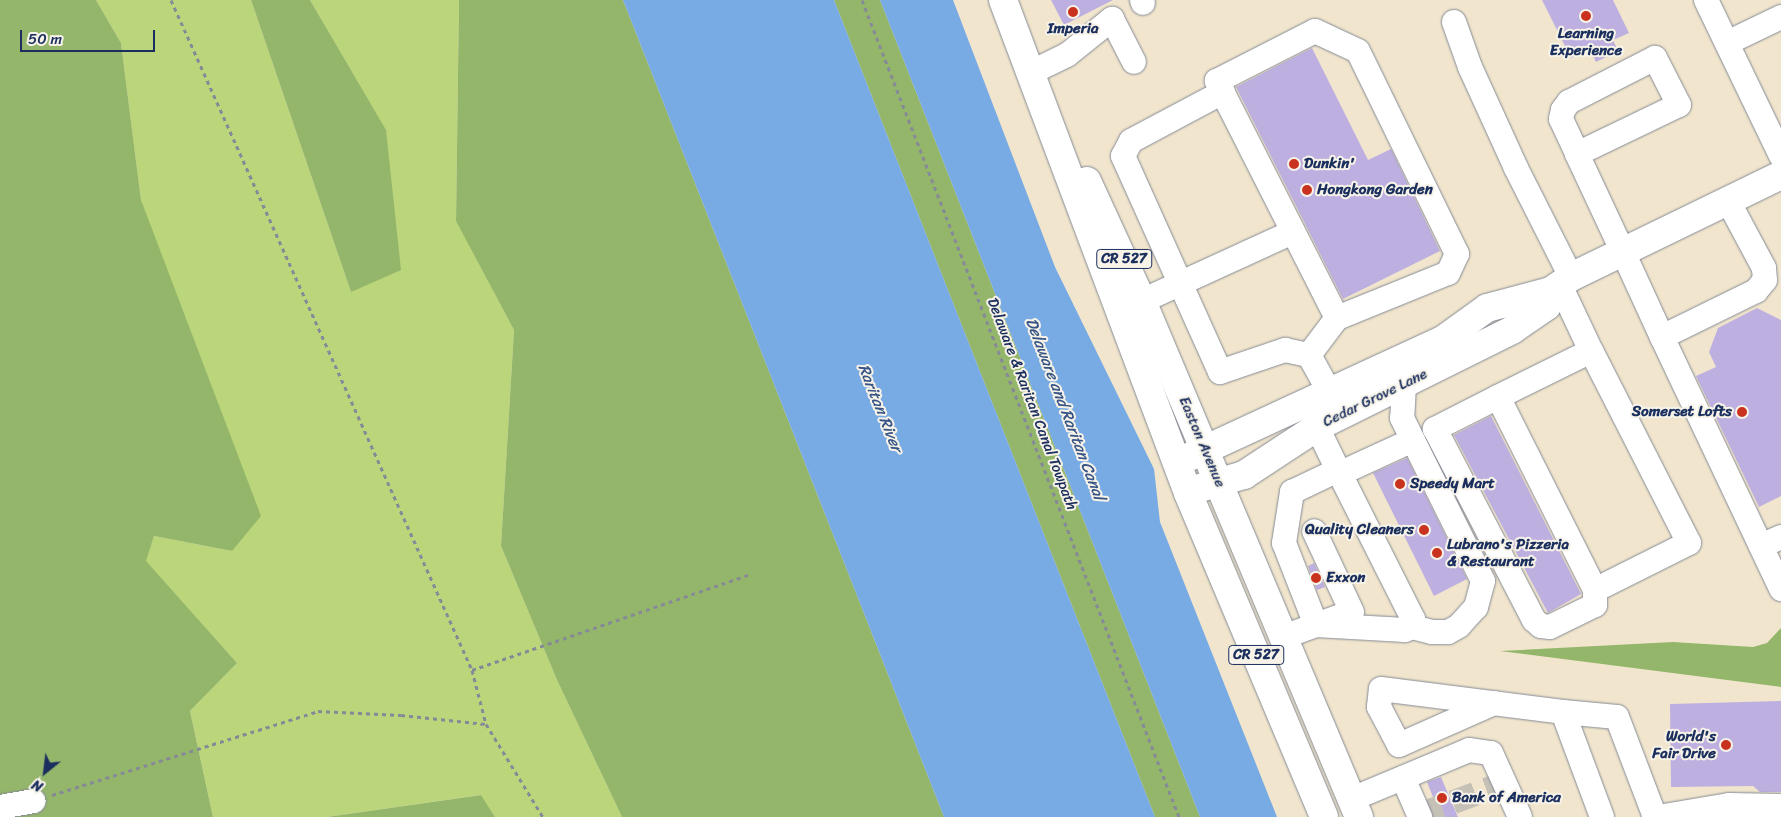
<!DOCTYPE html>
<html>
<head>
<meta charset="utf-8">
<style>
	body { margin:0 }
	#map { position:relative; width:1781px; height:817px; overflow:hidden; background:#f1e6cd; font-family:Sriracha,sans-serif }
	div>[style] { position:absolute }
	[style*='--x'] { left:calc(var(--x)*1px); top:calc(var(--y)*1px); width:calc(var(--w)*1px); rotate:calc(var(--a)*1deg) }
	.green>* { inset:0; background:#bbd57b }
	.forest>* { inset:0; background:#94b66b }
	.water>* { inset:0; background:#78aae4 }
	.building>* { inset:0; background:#beafe1 }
	.minor-tunnel>* { height:24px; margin-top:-12px; transform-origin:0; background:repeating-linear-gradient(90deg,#c6c1b7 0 24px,transparent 0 36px) }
	.path>* { height:3px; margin-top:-1.5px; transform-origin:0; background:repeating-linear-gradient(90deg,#868a96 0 4px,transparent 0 8px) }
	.roads { filter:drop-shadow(0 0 1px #868a96) drop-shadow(0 0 1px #868a96) }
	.minor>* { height:24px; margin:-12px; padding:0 12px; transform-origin:12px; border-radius:12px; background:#fff }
	.major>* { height:28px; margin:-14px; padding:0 14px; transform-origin:14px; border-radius:14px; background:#fff }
	.dots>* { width:14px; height:14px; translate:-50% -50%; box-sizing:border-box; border:2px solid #f7f3e8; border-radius:50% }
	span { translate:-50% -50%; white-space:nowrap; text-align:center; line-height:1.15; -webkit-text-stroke:4px #f7f3e8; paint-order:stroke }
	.shield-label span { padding:1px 4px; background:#f7f3e8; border:1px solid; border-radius:4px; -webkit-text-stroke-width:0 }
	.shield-label { font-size:14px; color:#1b2f5e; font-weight:700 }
	.poi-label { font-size:15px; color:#1b2f5e; font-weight:700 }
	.left { translate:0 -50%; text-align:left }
	.right { translate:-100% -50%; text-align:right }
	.street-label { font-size:15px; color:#1b2f5e }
	.water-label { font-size:16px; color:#375486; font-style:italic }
	.north { position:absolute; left:20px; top:747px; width:50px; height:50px; -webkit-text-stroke:4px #f7f3e8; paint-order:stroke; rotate:209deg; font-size:14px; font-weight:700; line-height:20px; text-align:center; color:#1b2f5e }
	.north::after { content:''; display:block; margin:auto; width:18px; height:22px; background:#1b2f5e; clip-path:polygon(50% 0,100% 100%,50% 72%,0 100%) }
	.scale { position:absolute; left:20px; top:30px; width:135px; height:22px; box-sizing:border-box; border:2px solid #1b2f5e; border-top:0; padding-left:6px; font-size:15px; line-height:18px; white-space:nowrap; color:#1b2f5e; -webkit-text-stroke:4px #f7f3e8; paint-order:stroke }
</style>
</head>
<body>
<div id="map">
	<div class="green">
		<div style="clip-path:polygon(96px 0,251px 0,351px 292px,386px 131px,310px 0,459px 0,456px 220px,514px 330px,501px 546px,557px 680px,622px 817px,495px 817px,480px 795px,327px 817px,213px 817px,190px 711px,237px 663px,145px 561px,154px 536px,232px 551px,141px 200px,121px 43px)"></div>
	</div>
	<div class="forest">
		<div style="clip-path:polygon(0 0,96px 0,121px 43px,141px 200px,261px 516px,232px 551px,154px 536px,146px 561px,237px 663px,190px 711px,213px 817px,0 817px)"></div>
		<div style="clip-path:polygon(251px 0,310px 0,386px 130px,401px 270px,351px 292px)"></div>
		<div style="clip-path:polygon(459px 0,623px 0,944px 817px,622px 817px,557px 680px,501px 546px,514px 330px,456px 221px)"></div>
		<div style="clip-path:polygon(834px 0,880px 0,1200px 817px,1155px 817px)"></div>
		<div style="clip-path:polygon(1781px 628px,1781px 687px,1500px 651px,1673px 642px,1753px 647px,1767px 643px)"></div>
		<div style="clip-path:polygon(481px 795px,495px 817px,327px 817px)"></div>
	</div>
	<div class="water">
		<div style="clip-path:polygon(623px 0,834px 0,1155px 817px,944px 817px)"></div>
		<div style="clip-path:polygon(880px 0,953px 0,1055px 267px,1154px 469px,1160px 522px,1277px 817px,1200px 817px)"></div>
	</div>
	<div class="building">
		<div style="clip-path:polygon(1051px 0,1113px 0,1064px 25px)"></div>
		<div style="clip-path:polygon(1542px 0,1613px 0,1629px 33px,1613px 40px,1618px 51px,1596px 62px,1589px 48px,1571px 58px)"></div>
		<div style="clip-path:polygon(1312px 48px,1368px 160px,1391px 149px,1440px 251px,1343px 299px,1236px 87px)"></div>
		<div style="clip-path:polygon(1757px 308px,1781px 320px,1781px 496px,1759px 507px,1696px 376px,1716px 367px,1709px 352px,1718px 328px)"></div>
		<div style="clip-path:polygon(1491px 416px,1581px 594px,1548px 613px,1454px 435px)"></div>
		<div style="clip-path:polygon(1407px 458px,1467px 579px,1434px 596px,1373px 473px)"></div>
		<div style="clip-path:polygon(1314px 563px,1325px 587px,1317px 590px,1308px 566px)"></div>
		<div style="clip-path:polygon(1781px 701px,1781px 792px,1760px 792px,1753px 786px,1671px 787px,1670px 704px)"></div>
		<div style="clip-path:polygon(1441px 777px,1452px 803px,1458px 817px,1441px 817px,1427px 782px)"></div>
	</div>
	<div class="minor-tunnel">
		<div style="--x:1419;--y:815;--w:91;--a:-20.6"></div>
	</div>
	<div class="path">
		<div style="--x:171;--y:0;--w:735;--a:65.81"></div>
		<div style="--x:472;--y:670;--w:56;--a:75.5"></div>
		<div style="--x:862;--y:0;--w:876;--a:68.79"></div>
		<div style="--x:472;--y:670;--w:292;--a:-19"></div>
		<div style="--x:52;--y:795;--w:279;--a:-17.5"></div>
		<div style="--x:318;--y:711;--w:83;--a:2.8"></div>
		<div style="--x:401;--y:715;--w:85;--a:6"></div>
		<div style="--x:486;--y:724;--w:109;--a:58.5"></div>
	</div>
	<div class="roads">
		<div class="minor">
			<div style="--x:1142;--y:0;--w:3;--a:72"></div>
			<div style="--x:1706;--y:0;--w:173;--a:64.3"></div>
			<div style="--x:1454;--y:22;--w:48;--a:70.4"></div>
			<div style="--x:1470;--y:67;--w:111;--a:65.5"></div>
			<div style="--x:1516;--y:168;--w:122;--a:63.2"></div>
			<div style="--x:1727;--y:43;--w:60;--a:-25.7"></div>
			<div style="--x:1032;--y:72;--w:39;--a:-26"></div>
			<div style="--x:1067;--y:55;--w:58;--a:-38.7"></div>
			<div style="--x:1112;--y:19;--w:48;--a:62.9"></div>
			<div style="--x:1223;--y:92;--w:104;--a:152"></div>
			<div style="--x:1131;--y:141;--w:17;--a:118"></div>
			<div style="--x:1123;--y:156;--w:237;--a:65.8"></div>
			<div style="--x:1220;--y:372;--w:69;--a:-18.7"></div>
			<div style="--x:1285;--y:350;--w:25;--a:12"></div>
			<div style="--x:1577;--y:154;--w:113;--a:-25.7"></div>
			<div style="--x:1679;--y:105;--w:53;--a:-117.1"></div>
			<div style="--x:1655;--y:58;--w:97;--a:152.9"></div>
			<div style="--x:1569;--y:102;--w:10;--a:127"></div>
			<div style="--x:1563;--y:110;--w:9;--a:103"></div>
			<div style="--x:1561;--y:119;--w:38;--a:65"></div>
			<div style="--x:1577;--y:154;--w:108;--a:64.9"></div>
			<div style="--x:1623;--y:252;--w:94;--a:65.4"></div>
			<div style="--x:1662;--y:337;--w:279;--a:64.7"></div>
			<div style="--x:1560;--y:285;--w:73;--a:64.8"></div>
			<div style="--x:1591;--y:351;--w:104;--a:153.7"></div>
			<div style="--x:1498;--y:397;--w:216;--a:63.3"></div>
			<div style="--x:1595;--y:590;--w:105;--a:-26.6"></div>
			<div style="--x:1689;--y:543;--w:216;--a:-117"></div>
			<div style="--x:1142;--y:301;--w:166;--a:-24.6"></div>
			<div style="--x:1662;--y:337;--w:105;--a:-26.1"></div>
			<div style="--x:1756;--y:291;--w:14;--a:-51"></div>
			<div style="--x:1765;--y:280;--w:12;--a:-95"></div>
			<div style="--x:1764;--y:268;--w:76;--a:-118.2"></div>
			<div style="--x:1404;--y:384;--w:34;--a:93"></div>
			<div style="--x:1402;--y:418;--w:182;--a:63.6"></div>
			<div style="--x:1483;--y:581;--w:27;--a:105"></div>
			<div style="--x:1476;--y:607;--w:25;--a:132"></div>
			<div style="--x:1459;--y:626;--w:13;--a:151"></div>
			<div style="--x:1448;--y:632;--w:16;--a:180"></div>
			<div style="--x:1432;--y:632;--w:21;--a:-166"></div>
			<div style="--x:1330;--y:393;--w:43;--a:-118.9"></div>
			<div style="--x:1309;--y:355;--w:46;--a:-52.9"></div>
			<div style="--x:1337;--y:318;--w:266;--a:-116.9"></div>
			<div style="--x:1217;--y:81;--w:110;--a:-27"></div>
			<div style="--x:1315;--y:31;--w:47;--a:24.9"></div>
			<div style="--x:1358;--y:51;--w:226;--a:64"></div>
			<div style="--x:1457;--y:254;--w:21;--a:115"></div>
			<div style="--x:1448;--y:273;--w:120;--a:157.9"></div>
			<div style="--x:1498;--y:397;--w:71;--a:153.1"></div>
			<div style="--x:1435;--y:429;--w:215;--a:62.6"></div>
			<div style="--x:1534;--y:620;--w:9;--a:41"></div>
			<div style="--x:1541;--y:626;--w:9;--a:6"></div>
			<div style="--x:1550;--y:627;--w:50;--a:-26.1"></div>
			<div style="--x:1595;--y:605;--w:15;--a:-90"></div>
			<div style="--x:1317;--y:427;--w:48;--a:64"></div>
			<div style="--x:1338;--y:470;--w:167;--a:63.3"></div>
			<div style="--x:1413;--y:619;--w:8;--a:97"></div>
			<div style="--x:1412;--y:627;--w:8;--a:157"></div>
			<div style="--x:1405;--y:630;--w:89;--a:-176.8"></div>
			<div style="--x:1316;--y:625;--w:88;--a:-111.3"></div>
			<div style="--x:1284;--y:543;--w:52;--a:-81.1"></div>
			<div style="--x:1292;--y:492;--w:51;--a:-25.6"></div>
			<div style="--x:1339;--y:474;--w:81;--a:-24.7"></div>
			<div style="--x:1761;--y:546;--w:22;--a:-24"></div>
			<div style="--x:1283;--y:637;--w:73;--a:-19.9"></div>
			<div style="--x:1352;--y:612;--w:89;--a:-115.1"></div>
			<div style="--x:1494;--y:703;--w:104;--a:156.1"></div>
			<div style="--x:1399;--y:745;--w:43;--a:-117.8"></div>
			<div style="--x:1379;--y:707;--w:18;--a:-84"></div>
			<div style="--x:1381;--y:689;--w:183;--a:7.2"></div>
			<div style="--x:1403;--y:778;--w:43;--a:66.4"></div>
			<div style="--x:1352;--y:799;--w:127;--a:-22.7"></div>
			<div style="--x:1469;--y:750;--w:22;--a:8"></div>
			<div style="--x:1491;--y:753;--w:70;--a:65.6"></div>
			<div style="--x:0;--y:807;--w:34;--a:-10"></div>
			<div style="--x:1602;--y:817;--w:112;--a:-110.4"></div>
			<div style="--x:1563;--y:712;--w:54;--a:5.3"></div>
			<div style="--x:1617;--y:717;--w:107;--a:69.2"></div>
			<div style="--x:1658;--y:817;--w:72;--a:-9.6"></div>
			<div style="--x:1729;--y:805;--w:52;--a:1.1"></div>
		</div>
		<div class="major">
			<div style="--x:1003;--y:0;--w:527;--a:69.43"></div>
			<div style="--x:1188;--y:493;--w:351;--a:67.2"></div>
			<div style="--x:1087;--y:181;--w:132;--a:65.4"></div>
			<div style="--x:1142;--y:301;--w:560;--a:67.19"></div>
			<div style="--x:1189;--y:457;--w:281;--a:-24.8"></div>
			<div style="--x:1444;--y:339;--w:53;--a:-35.8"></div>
			<div style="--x:1487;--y:308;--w:66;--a:-14.9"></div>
			<div style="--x:1551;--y:291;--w:24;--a:-35"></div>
			<div style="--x:1571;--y:277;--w:233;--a:-25.9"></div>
			<div style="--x:1203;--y:487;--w:43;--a:-16.3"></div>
			<div style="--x:1244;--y:475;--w:87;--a:-33.3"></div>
			<div style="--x:1317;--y:427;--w:218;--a:-26.4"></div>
			<div style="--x:1512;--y:330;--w:42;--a:-34.4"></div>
			<div style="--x:1547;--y:306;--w:16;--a:-75"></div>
		</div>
	</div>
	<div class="dots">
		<div style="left:1073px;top:12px;background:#c8321e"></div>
		<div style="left:1586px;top:16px;background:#c8321e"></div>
		<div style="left:1294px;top:164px;background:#c8321e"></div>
		<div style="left:1307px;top:190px;background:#c8321e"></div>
		<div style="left:1742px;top:412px;background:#c8321e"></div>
		<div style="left:1400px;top:484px;background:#c8321e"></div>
		<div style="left:1424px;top:530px;background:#c8321e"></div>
		<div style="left:1437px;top:553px;background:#c8321e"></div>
		<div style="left:1316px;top:578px;background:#c8321e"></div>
		<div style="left:1726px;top:745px;background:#c8321e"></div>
		<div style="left:1442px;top:798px;background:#c8321e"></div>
	</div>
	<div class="shield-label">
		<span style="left:1124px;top:259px">CR 527</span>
		<span style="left:1256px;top:655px">CR 527</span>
	</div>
	<div class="poi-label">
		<span style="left:1073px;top:29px">Imperia</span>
		<span style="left:1586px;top:42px">Learning<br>Experience</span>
		<span class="left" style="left:1304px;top:164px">Dunkin'</span>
		<span class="left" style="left:1317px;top:190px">Hongkong Garden</span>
		<span class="right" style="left:1732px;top:412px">Somerset Lofts</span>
		<span class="left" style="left:1410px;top:484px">Speedy Mart</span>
		<span class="right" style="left:1414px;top:530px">Quality Cleaners</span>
		<span class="left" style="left:1447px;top:553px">Lubrano's Pizzeria<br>&amp; Restaurant</span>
		<span class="left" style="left:1326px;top:578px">Exxon</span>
		<span class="right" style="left:1716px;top:745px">World's<br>Fair Drive</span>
		<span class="left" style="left:1452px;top:798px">Bank of America</span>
	</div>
	<div class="street-label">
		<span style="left:1375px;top:398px;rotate:-26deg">Cedar Grove Lane</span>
		<span style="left:1032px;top:404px;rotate:69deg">Delaware &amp; Raritan Canal Towpath</span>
		<span style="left:1202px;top:442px;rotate:67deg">Easton Avenue</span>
	</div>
	<div class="water-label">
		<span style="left:880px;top:408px;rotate:68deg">Raritan River</span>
		<span style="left:1065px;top:409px;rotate:69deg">Delaware and Raritan Canal</span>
	</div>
	<div class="north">N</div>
	<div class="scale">50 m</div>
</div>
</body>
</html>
